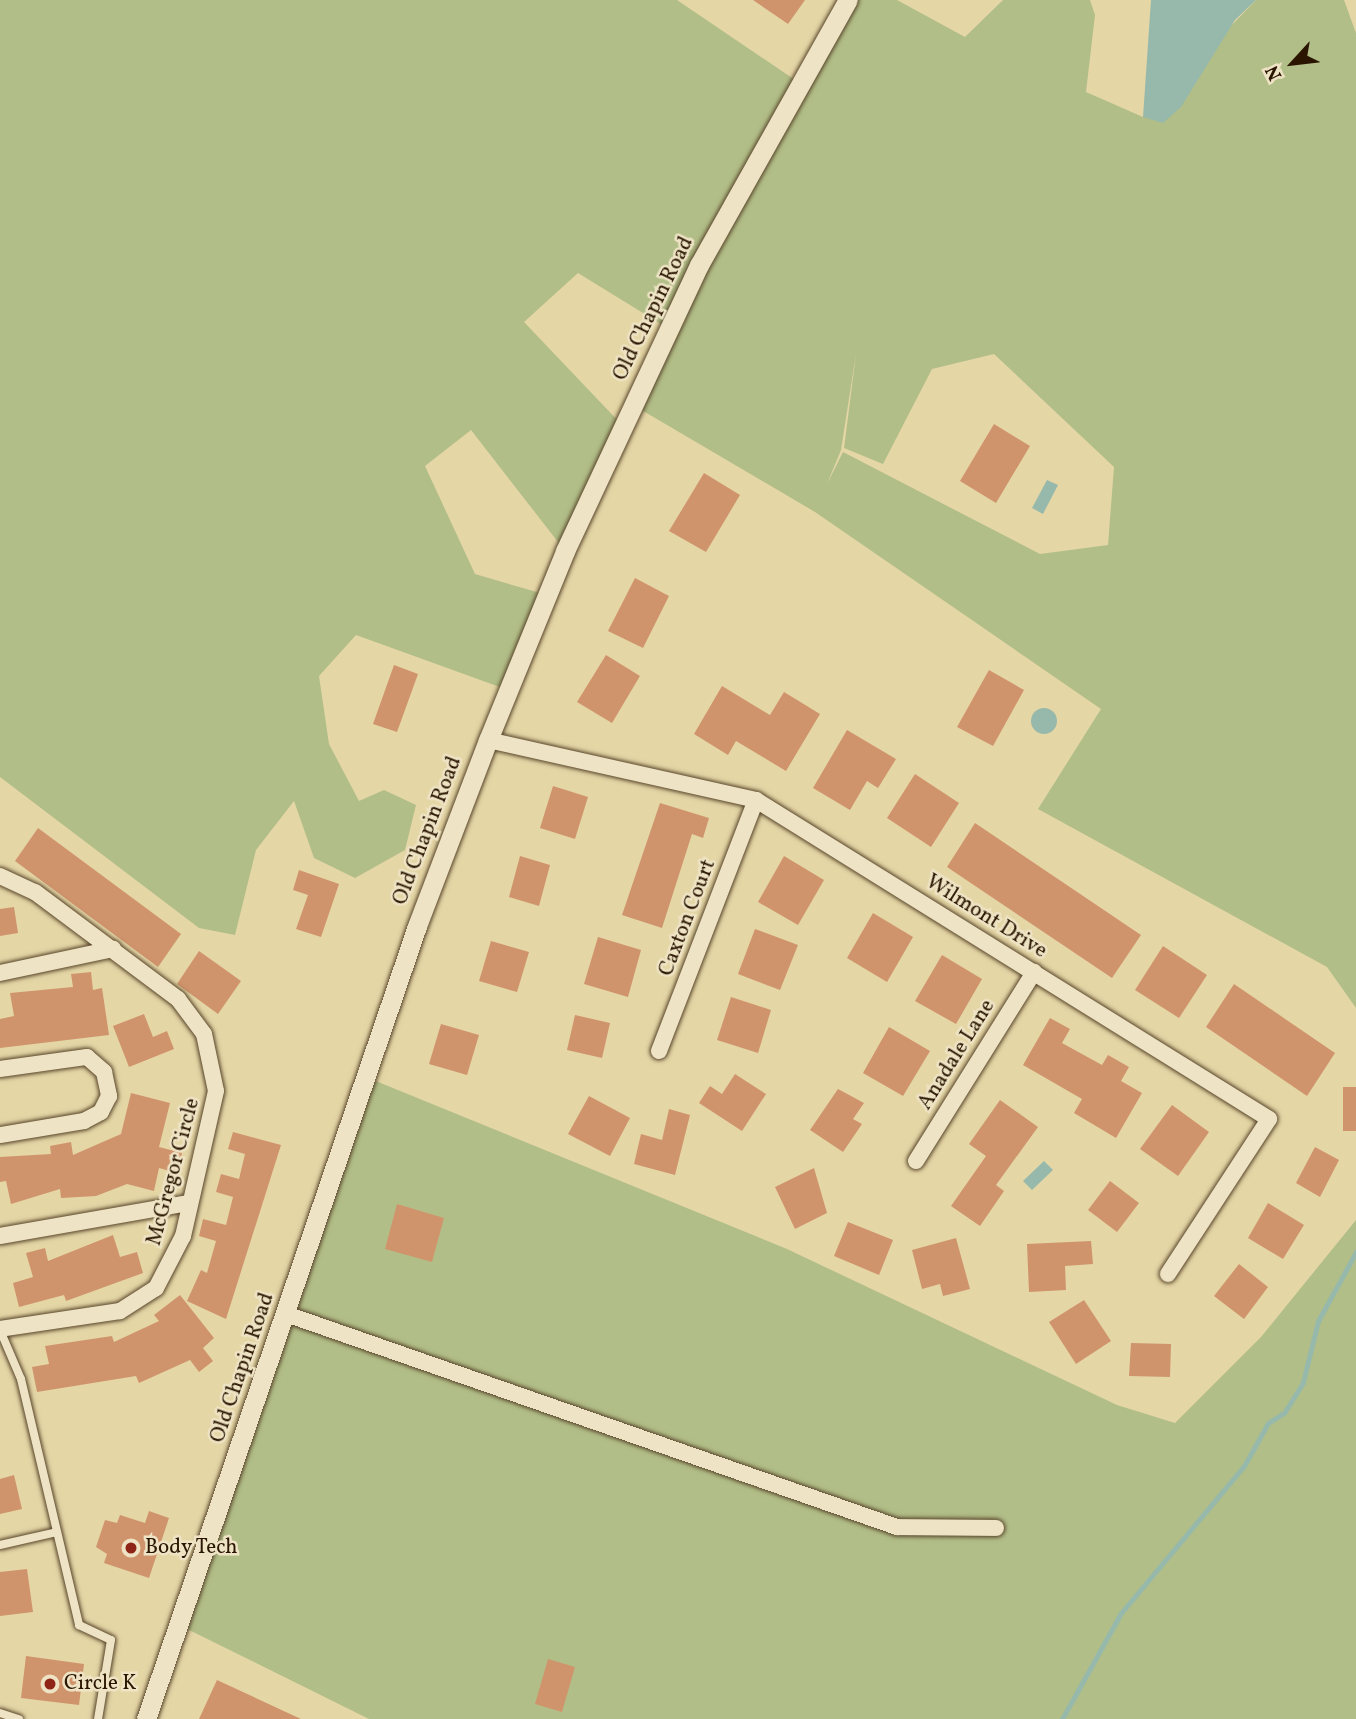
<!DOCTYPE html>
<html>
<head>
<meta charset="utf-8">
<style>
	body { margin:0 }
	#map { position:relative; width:1356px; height:1719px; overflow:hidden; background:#e5d6a6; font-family:Vollkorn,serif }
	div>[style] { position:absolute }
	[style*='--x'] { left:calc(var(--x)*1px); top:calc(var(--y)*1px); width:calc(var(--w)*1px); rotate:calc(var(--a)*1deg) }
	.green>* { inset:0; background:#b2be88 }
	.water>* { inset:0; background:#96b9ab }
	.round { border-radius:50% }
	.stream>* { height:5px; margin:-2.5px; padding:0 2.5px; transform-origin:2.5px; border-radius:2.5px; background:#96b9ab }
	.building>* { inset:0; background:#d0946c }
	.roads { filter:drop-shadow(0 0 2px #58452a) drop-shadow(0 0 2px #58452a) }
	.service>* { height:8px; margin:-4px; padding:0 4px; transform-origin:4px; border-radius:4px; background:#eee4c5 }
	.minor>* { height:16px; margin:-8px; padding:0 8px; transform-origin:8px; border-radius:8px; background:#eee4c5 }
	.tertiary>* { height:19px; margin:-9.5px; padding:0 9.5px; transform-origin:9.5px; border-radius:9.5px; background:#eee4c5 }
	.dots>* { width:19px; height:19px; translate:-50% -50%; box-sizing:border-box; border:4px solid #eee4c5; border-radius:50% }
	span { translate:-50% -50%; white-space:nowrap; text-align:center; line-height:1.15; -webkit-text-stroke:5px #eee4c5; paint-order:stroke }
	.street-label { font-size:21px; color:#291500 }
	.poi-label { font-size:21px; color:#291500 }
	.left { translate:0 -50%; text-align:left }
	.north { position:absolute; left:1258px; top:28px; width:70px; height:70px; -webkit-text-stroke:5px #eee4c5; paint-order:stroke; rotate:243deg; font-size:19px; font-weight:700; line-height:28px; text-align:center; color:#291500 }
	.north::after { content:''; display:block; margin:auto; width:24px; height:32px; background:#291500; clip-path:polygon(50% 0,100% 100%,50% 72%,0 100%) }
</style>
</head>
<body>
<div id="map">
	<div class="green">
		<div style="clip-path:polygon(evenodd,0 0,677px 0,801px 84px,848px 0,897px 0,965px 37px,1003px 0,1090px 0,1095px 15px,1086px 92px,1143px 117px,1256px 0,1344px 0,1356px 33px,1356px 1008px,1327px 967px,1038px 809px,1101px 709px,815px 512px,633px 405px,669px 329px,578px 273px,524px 322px,623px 426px,565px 551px,471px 430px,425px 466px,475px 574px,547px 595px,508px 690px,356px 635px,319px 676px,329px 744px,359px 801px,384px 790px,416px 805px,405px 850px,355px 878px,314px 858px,294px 801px,256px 850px,235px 935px,199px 928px,0 777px,0 0,856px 354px,844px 448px,883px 464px,932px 369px,994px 354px,1114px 467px,1108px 545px,1040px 554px,843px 452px,827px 484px,841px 450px,856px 354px)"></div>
		<div style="clip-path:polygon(366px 1077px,787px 1249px,1117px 1405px,1175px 1423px,1261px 1337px,1356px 1220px,1356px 1719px,369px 1719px,181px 1626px)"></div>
	</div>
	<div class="water">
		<div style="clip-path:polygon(1151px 0,1256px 0,1235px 20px,1181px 107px,1163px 123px,1143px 117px)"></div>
		<div style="clip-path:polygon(1047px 480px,1058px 485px,1043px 514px,1032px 508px)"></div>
		<div class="round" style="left:1031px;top:708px;width:26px;height:26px"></div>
		<div style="clip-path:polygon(1044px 1161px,1053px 1170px,1032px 1190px,1023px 1181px)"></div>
	</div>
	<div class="stream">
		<div style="--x:1062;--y:1719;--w:121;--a:-60.9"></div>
		<div style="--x:1121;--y:1613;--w:192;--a:-50.1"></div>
		<div style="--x:1244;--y:1466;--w:49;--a:-60.8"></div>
		<div style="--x:1268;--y:1423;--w:19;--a:-32"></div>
		<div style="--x:1284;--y:1413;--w:36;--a:-58"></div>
		<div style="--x:1303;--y:1382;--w:63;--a:-76.2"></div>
		<div style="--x:1318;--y:1321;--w:79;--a:-61.2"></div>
	</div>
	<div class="building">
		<div style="clip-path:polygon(753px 0,805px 0,788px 24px)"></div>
		<div style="clip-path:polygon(994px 424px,1030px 446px,996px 503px,960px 481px)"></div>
		<div style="clip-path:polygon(704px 473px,740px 495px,706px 552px,669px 531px)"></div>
		<div style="clip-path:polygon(635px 578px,669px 596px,643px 648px,608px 631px)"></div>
		<div style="clip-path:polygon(606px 655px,640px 676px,612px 723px,577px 702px)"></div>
		<div style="clip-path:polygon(394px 665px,418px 674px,397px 732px,373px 724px)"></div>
		<div style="clip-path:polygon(989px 670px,1024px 690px,993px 746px,957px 727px)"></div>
		<div style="clip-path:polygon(722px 686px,770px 715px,784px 692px,820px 714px,786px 771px,736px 741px,728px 755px,694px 734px)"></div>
		<div style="clip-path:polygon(847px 730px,896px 759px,878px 788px,867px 781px,850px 810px,813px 788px)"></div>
		<div style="clip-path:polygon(915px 774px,959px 803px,931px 847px,887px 818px)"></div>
		<div style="clip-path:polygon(553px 786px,588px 797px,575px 839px,540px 828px)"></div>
		<div style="clip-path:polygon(660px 803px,709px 818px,703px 838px,692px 834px,662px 928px,622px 915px)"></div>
		<div style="clip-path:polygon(975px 823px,1141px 935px,1112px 978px,947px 867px)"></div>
		<div style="clip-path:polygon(38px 828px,181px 934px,158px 967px,15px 861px)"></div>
		<div style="clip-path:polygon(520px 856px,550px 865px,539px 906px,509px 897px)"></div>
		<div style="clip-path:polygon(784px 856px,824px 880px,798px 925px,758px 902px)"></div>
		<div style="clip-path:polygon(299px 870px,339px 884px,321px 937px,296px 929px,308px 895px,293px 890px)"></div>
		<div style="clip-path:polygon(14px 907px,18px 933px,0 936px,0 909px)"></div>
		<div style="clip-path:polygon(873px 913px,913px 937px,887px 982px,847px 958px)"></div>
		<div style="clip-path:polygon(755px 929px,798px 945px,780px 990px,738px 974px)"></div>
		<div style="clip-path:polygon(598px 937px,641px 950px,628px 997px,584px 984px)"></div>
		<div style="clip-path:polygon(491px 941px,529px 952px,517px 992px,479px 981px)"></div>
		<div style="clip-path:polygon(1163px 946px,1207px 975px,1179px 1018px,1135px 990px)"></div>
		<div style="clip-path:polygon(199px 951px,241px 981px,218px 1014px,177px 984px)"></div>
		<div style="clip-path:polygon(942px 955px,982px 979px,956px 1024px,915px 1001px)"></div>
		<div style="clip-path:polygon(91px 972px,93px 990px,102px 988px,109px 1035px,0 1048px,0 1019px,14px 1016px,10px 993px,73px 987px,71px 974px)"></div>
		<div style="clip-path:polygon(1234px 984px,1335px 1053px,1307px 1096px,1206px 1027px)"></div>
		<div style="clip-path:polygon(731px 997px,771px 1010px,758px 1053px,717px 1040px)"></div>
		<div style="clip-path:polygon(144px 1014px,153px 1037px,167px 1031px,174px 1049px,129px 1067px,113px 1026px)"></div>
		<div style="clip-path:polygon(575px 1015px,610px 1023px,602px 1058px,567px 1050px)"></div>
		<div style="clip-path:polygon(1050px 1018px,1070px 1029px,1062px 1043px,1102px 1065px,1108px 1055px,1129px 1067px,1121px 1081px,1142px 1093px,1116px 1138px,1074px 1113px,1082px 1099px,1023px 1065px)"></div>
		<div style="clip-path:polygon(441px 1024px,479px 1035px,467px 1075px,429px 1064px)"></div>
		<div style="clip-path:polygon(889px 1027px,930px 1051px,903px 1096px,863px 1073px)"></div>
		<div style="clip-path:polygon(735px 1074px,766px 1094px,742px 1131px,699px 1103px,710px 1086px,722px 1094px)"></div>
		<div style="clip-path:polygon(1343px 1087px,1356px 1087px,1356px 1131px,1343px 1131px)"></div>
		<div style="clip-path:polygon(838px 1089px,864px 1103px,853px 1119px,862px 1124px,843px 1152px,810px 1130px)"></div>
		<div style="clip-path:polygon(131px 1093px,170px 1103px,159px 1147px,182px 1153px,177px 1173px,159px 1168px,154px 1191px,127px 1184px,96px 1196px,61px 1198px,60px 1189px,11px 1204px,6px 1181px,0 1182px,0 1157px,51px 1154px,50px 1146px,71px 1142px,73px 1155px,121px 1134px)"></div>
		<div style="clip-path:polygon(589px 1096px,630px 1118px,610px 1156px,568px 1134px)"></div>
		<div style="clip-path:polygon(1000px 1100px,1038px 1127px,996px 1185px,1004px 1191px,980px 1226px,951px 1206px,986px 1156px,969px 1144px)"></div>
		<div style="clip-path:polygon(1172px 1105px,1209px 1132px,1178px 1176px,1140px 1149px)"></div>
		<div style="clip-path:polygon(669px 1109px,690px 1115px,675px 1175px,634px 1164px,641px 1134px,662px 1140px)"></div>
		<div style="clip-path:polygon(233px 1132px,281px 1145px,226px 1319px,187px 1301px,201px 1270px,207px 1273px,216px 1241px,199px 1236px,203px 1219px,226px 1225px,233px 1197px,216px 1192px,221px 1174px,239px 1179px,245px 1154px,228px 1149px)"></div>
		<div style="clip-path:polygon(1315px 1147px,1339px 1160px,1320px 1197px,1296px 1183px)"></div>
		<div style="clip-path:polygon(814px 1168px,827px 1213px,795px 1229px,775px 1187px)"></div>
		<div style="clip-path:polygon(1110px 1181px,1139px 1203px,1117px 1232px,1088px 1210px)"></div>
		<div style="clip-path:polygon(1268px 1203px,1304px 1225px,1283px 1259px,1248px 1238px)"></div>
		<div style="clip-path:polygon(397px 1204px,444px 1218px,432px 1262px,385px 1249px)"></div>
		<div style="clip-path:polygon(848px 1222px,893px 1240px,879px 1275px,834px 1256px)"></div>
		<div style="clip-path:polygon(113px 1235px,120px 1257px,137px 1252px,143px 1273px,66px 1301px,64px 1295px,19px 1307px,13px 1283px,33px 1277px,26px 1253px,45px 1248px,48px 1261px)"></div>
		<div style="clip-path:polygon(956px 1238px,970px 1289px,943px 1296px,940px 1284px,922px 1289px,912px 1250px)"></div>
		<div style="clip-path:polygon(1091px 1241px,1093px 1264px,1065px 1266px,1066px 1290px,1029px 1292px,1027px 1244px)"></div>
		<div style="clip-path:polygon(1239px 1264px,1268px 1287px,1244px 1319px,1214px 1296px)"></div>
		<div style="clip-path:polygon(180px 1295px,214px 1338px,203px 1348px,213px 1361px,199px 1372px,190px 1360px,139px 1383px,136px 1376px,37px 1392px,32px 1367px,49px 1364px,45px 1346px,112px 1336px,114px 1342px,159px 1321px,154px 1315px)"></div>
		<div style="clip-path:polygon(1084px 1300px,1111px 1341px,1076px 1364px,1049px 1322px)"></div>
		<div style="clip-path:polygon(1131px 1343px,1171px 1344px,1170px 1377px,1129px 1376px)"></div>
		<div style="clip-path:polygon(14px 1475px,22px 1509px,0 1514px,0 1479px)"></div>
		<div style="clip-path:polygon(149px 1511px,169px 1518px,149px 1578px,104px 1563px,107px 1554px,96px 1547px,105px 1520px,117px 1523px,120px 1515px,145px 1523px)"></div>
		<div style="clip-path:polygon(27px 1569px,33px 1612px,0 1616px,0 1572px)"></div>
		<div style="clip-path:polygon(26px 1656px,84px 1664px,79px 1705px,21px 1698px)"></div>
		<div style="clip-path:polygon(548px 1659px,575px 1667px,562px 1712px,535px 1704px)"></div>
		<div style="clip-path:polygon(217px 1680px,301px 1719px,199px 1719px)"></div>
	</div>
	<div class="roads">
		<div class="service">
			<div style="--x:0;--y:1330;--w:53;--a:66.8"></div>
			<div style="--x:21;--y:1379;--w:253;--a:76.7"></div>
			<div style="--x:79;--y:1625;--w:35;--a:25"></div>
			<div style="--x:111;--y:1640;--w:80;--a:99.3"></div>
			<div style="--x:0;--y:1545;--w:58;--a:-12.8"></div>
			<div style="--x:0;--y:1713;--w:20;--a:18"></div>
		</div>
		<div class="minor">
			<div style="--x:488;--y:740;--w:275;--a:12.6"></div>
			<div style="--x:756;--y:800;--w:604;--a:31.87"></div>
			<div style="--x:1269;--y:1119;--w:185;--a:123.1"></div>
			<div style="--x:0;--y:876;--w:38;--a:25"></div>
			<div style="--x:35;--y:892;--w:179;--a:36.8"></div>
			<div style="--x:178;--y:999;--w:44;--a:53.4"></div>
			<div style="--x:204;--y:1034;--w:58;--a:78.1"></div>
			<div style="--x:216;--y:1091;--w:149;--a:102.8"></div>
			<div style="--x:183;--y:1236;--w:59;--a:117.4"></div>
			<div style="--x:156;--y:1288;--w:43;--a:147.4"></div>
			<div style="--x:120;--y:1311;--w:121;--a:171.5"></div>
			<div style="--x:0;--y:973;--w:116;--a:-12"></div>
			<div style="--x:659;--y:1051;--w:269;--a:-68.9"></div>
			<div style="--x:0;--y:1069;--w:88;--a:-7.9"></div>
			<div style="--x:87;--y:1057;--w:23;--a:41"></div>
			<div style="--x:104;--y:1072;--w:25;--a:78"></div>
			<div style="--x:109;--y:1096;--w:18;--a:117"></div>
			<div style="--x:101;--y:1112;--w:19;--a:152"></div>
			<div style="--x:84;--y:1121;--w:85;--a:170.5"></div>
			<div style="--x:916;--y:1161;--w:223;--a:-58"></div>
			<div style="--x:0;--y:1236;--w:192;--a:-9.9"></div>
			<div style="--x:286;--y:1314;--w:647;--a:19.22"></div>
			<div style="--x:897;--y:1527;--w:99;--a:0.6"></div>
		</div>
		<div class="tertiary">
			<div style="--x:146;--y:1719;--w:838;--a:-71.13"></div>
			<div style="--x:417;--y:926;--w:199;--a:-69.1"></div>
			<div style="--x:488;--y:740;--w:204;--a:-67.8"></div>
			<div style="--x:565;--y:551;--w:316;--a:-64.9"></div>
			<div style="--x:699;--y:265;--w:304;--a:-60.7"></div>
		</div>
	</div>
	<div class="dots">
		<div style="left:131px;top:1548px;background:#8f2418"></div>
		<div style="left:50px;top:1684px;background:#8f2418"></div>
	</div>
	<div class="street-label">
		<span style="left:654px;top:309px;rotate:-64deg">Old Chapin Road</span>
		<span style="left:428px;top:831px;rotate:-69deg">Old Chapin Road</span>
		<span style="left:986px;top:917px;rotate:32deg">Wilmont Drive</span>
		<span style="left:688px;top:918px;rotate:-69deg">Caxton Court</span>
		<span style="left:957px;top:1055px;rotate:-58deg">Anadale Lane</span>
		<span style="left:174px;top:1172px;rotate:-75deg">McGregor Circle</span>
		<span style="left:243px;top:1368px;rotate:-71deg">Old Chapin Road</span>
	</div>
	<div class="poi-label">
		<span class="left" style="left:145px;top:1548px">Body Tech</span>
		<span class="left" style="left:64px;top:1684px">Circle K</span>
	</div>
	<div class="north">N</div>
</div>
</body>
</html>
